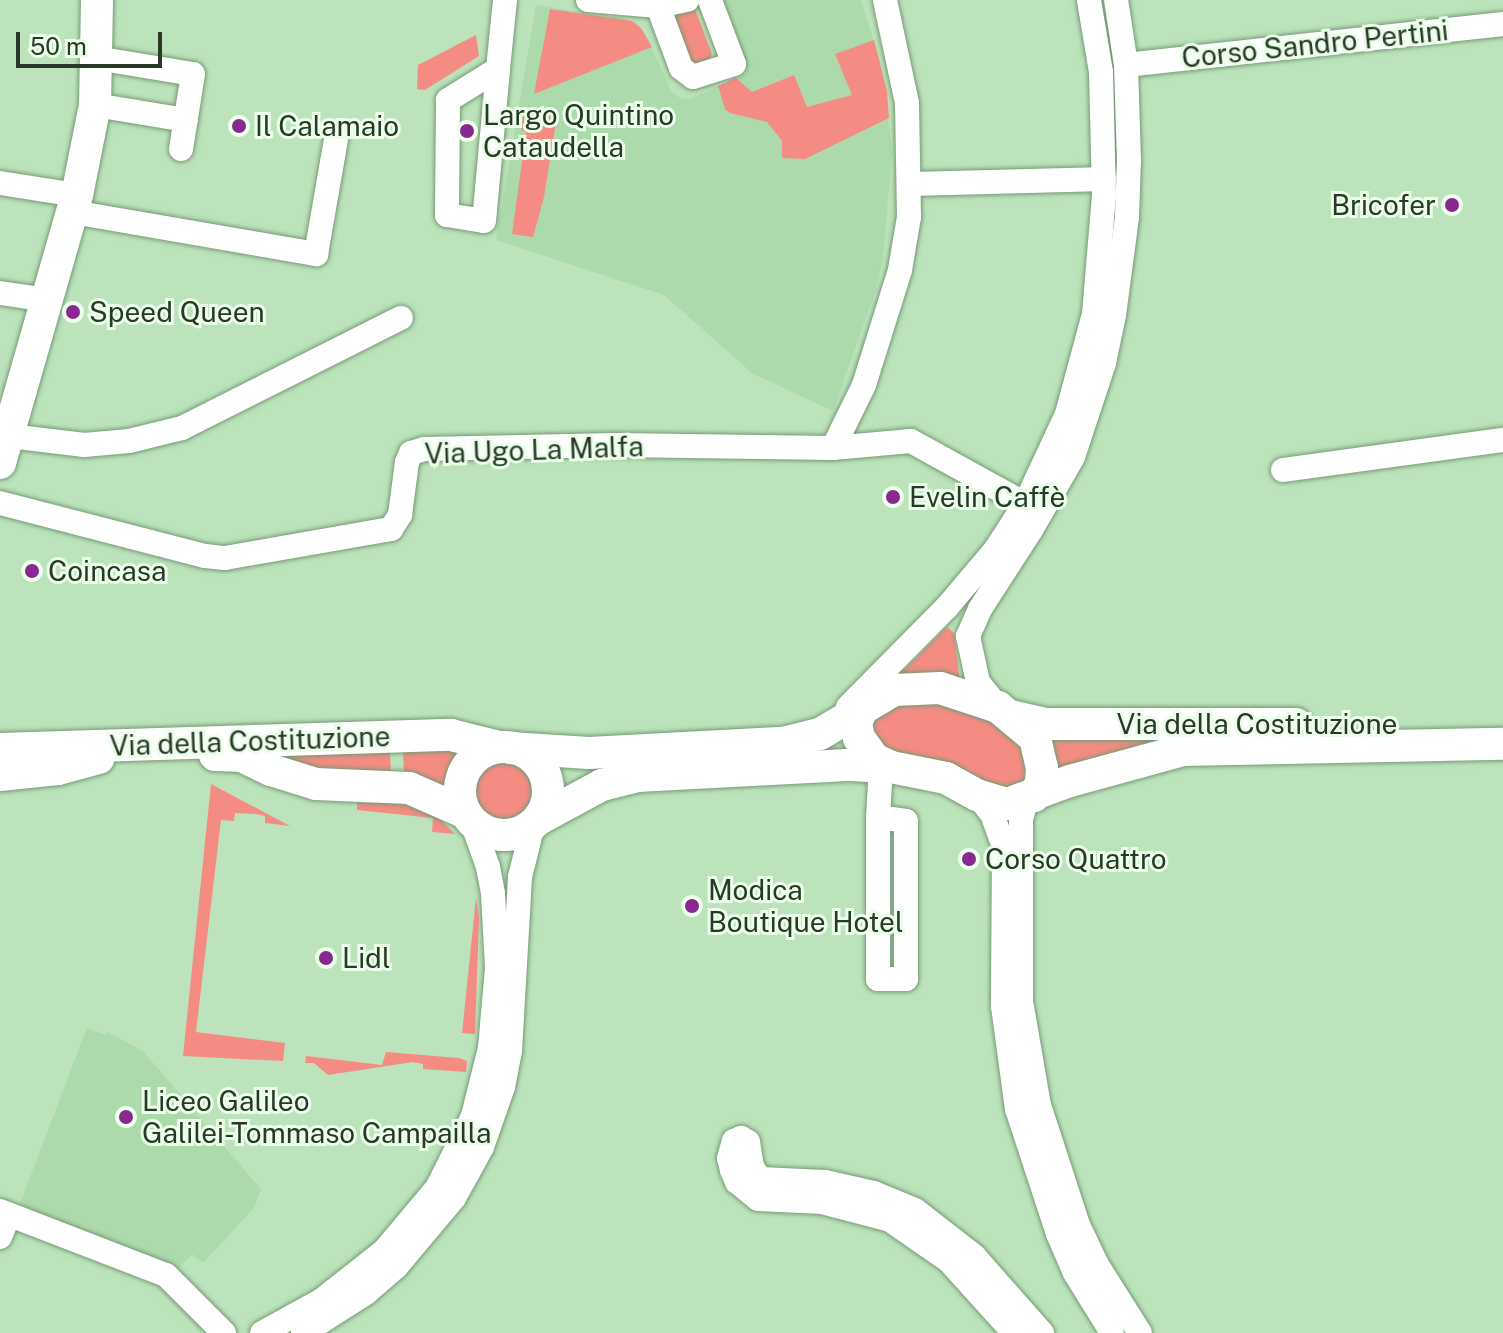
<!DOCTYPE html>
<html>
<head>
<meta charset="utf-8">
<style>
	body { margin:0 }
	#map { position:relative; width:1503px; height:1333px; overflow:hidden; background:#bce3bc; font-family:"Public Sans",sans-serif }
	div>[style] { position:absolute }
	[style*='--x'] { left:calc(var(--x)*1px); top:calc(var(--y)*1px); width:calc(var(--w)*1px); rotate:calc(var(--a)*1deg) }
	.built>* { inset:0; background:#addaad }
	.green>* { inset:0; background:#f58c84 }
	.round { border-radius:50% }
	.roads { filter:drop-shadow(0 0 2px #769a76) drop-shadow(0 0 2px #769a76) }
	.street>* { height:24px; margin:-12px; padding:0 12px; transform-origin:12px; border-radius:12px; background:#fff }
	.secondary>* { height:32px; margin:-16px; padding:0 16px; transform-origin:16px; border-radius:16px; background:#fff }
	.secondary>.ring { margin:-16px; padding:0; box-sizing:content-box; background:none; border:32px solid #fff; border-radius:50% }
	.dots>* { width:22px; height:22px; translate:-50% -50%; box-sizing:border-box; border:4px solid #eafeea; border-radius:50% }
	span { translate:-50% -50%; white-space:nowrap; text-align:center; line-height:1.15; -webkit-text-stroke:6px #eafeea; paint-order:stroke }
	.street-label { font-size:28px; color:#293829 }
	.poi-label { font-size:28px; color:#293829 }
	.left { translate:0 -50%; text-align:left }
	.right { translate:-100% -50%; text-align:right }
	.scale { position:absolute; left:16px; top:32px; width:146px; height:36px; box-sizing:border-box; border:4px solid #293829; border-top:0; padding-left:10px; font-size:24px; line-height:28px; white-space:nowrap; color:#293829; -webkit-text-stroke:6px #eafeea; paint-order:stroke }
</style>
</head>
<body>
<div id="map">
	<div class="built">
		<div style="clip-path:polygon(720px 0,861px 0,881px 64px,892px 152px,883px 260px,876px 289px,833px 411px,752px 373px,664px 295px,496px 240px,536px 5px,622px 18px,637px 24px,646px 35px,671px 91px,680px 98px,690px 99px,747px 73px)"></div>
		<div style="clip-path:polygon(87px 1028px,105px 1035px,107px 1032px,143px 1051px,261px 1189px,254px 1208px,203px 1263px,192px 1254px,178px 1269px,19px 1206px)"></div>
	</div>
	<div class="green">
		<div style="clip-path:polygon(691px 7px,695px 9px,712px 54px,708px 62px,693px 67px,672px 14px)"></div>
		<div style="clip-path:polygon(550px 9px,632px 21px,641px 28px,652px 47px,534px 94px)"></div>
		<div style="clip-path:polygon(476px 35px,479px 56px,425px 90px,417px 89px,418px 65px)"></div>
		<div style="clip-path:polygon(874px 40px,887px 91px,889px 118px,805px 159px,782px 158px,782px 141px,767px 122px,730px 113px,725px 109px,718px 86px,736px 78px,752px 92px,794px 75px,807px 107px,852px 95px,835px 54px)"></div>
		<div style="clip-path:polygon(524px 111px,557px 116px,544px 197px,533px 237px,512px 234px,526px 132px,521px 130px)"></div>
		<div style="clip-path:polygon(947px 627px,954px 633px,960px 682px,896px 678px)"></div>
		<div style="clip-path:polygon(908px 696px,982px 712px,1024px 744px,1032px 773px,1016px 792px,883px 753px,869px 727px,876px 711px)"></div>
		<div style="clip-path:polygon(1045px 735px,1176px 741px,1054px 774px)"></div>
		<div style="clip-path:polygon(403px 749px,463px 749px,449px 766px,444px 786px,404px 774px)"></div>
		<div style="clip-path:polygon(390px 750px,391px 773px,313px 773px,259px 752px)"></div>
		<div class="round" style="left:467px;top:759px;width:68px;height:68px"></div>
		<div style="clip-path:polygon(211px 784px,290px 826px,265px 823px,265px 816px,256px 814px,235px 813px,234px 821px,221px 820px,196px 1032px,285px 1043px,283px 1061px,183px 1056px)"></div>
		<div style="clip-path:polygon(407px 802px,433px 812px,455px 834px,432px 832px,433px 818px,357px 810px,357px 803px)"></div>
		<div style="clip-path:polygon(476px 898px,479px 917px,475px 1034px,462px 1033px)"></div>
		<div style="clip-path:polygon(386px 1052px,459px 1058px,467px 1061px,466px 1072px,423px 1069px,423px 1064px,413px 1062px,328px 1075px,314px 1063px,305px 1063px,306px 1056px,382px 1065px)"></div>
	</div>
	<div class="roads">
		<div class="street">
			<div style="--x:588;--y:0;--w:70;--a:4.9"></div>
			<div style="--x:658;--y:6;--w:30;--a:-12"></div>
			<div style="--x:658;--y:6;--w:66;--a:69.6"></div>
			<div style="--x:681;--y:68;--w:15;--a:37"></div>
			<div style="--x:693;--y:77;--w:43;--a:-17.6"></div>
			<div style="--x:734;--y:64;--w:68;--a:-110.6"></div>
			<div style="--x:96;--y:58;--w:98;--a:9.4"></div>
			<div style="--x:193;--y:74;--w:76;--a:99.1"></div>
			<div style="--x:1126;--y:65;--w:379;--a:-6.2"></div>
			<div style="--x:498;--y:69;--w:59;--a:148.2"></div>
			<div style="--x:448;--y:100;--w:115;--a:90.5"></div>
			<div style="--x:447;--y:215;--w:37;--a:9"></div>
			<div style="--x:484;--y:221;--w:153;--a:-84.7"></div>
			<div style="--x:498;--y:69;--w:69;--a:-84.2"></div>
			<div style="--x:95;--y:105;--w:92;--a:9.4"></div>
			<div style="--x:0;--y:183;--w:78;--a:8.9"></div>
			<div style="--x:912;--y:184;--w:192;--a:-1.5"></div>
			<div style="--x:73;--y:212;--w:247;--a:9.8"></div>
			<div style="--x:316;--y:254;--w:117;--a:-80.1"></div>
			<div style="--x:0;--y:293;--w:49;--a:8.3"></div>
			<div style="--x:9;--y:436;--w:76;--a:6.8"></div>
			<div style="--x:84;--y:445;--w:45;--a:-5.1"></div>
			<div style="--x:129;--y:441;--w:55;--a:-13.8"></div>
			<div style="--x:182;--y:428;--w:245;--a:-26.7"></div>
			<div style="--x:833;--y:448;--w:70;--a:-63.8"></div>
			<div style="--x:864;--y:385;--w:121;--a:-72.6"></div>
			<div style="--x:900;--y:270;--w:54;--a:-80.4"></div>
			<div style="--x:909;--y:217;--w:114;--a:-91"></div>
			<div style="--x:907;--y:103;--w:105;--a:-102.1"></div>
			<div style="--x:1283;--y:470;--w:222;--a:-7.8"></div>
			<div style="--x:0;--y:503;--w:212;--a:14.5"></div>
			<div style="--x:205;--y:556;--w:20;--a:6"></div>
			<div style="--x:225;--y:558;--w:169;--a:-9.9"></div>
			<div style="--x:391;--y:529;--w:17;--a:-57"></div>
			<div style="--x:400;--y:515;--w:53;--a:-82.5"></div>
			<div style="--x:407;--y:462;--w:10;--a:-66"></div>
			<div style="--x:411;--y:453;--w:14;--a:-17"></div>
			<div style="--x:424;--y:449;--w:192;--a:-1.2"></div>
			<div style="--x:616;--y:445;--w:217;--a:0.8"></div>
			<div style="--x:833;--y:448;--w:78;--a:-5.1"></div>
			<div style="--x:911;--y:441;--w:130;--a:28.9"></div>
			<div style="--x:848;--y:707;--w:141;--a:-45.3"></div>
			<div style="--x:947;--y:607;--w:76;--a:-49.8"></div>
			<div style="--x:996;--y:549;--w:54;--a:-57.2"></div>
			<div style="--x:1025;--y:504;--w:99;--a:-65"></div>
			<div style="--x:1067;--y:414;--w:104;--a:-74.9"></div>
			<div style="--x:1094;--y:314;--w:119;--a:-85.2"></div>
			<div style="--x:1104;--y:195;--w:123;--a:-91.4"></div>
			<div style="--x:1101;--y:72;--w:73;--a:-99.5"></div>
			<div style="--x:998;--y:707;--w:32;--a:-129"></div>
			<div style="--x:978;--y:682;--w:47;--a:-102.3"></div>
			<div style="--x:968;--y:636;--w:30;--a:-66"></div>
			<div style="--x:980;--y:609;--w:94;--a:-57.2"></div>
			<div style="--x:1031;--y:530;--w:84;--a:-60.1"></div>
			<div style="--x:1073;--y:457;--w:99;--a:-71.7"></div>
			<div style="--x:1104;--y:363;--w:49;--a:-78.2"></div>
			<div style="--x:1114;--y:315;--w:99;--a:-82.4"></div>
			<div style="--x:1127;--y:217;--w:56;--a:-88"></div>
			<div style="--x:1129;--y:161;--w:96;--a:-91.8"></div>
			<div style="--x:1126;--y:65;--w:66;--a:-98.7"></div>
			<div style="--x:977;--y:795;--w:24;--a:52"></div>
			<div style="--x:992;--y:814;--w:35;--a:70"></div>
			<div style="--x:1004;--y:847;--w:159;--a:90.4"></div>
			<div style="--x:1003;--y:1006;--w:104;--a:82.3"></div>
			<div style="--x:1017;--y:1109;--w:132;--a:71.8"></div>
			<div style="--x:1058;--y:1234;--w:43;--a:66.4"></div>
			<div style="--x:1075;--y:1273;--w:70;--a:58.3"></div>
			<div style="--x:1027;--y:798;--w:22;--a:106"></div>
			<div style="--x:1021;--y:819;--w:182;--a:90"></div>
			<div style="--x:1021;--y:1001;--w:106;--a:80.2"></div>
			<div style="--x:1039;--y:1105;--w:126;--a:72"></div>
			<div style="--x:1078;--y:1225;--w:44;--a:64.6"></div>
			<div style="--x:1097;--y:1265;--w:80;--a:57.7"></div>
			<div style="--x:878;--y:817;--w:28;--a:8"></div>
			<div style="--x:906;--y:821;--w:158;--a:90"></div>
			<div style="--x:906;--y:979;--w:28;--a:180"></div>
			<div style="--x:878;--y:979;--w:162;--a:-90"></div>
			<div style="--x:878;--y:817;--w:51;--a:-86.6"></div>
			<div style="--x:0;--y:1211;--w:178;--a:21.1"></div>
			<div style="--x:166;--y:1275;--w:82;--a:45"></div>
			<div style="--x:0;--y:1237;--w:24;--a:-68"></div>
			<div style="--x:262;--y:1333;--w:68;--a:-28.8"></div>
			<div style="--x:322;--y:1300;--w:80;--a:-38.4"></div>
			<div style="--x:385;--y:1250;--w:81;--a:-50"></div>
			<div style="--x:437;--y:1188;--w:80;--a:-63.4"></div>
			<div style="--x:473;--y:1116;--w:70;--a:-76"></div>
			<div style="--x:490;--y:1048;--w:80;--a:-85"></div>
			<div style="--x:497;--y:968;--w:75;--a:-93.1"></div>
			<div style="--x:493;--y:893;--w:26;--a:-101"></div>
			<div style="--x:488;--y:867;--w:48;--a:-109.6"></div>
			<div style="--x:303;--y:1333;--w:75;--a:-32.4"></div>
			<div style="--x:366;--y:1293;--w:40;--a:-41"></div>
			<div style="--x:396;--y:1267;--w:90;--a:-50"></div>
			<div style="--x:454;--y:1198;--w:58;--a:-61.2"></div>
			<div style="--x:482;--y:1147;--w:64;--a:-70.7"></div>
			<div style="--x:503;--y:1087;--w:37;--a:-79"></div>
			<div style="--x:510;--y:1051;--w:174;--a:-86.7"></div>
			<div style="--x:520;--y:877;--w:54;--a:-76"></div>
			<div style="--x:1014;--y:1333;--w:97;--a:-132.1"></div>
			<div style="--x:949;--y:1261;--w:72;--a:-145.2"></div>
			<div style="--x:890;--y:1220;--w:70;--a:-165.2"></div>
			<div style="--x:822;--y:1202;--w:64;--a:-177.3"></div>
			<div style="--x:758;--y:1199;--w:27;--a:-141"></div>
			<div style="--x:737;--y:1182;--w:13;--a:-113"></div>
			<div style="--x:732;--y:1170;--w:12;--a:-104"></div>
			<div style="--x:729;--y:1158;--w:18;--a:-74"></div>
			<div style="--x:734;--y:1141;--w:8;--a:-23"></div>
			<div style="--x:741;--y:1138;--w:8;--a:30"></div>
			<div style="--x:748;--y:1142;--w:25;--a:81"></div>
			<div style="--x:752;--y:1167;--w:14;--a:56"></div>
			<div style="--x:760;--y:1179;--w:65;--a:2.6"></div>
			<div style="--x:825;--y:1182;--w:50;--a:12.7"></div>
			<div style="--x:874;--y:1193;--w:44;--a:22.5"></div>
			<div style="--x:915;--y:1210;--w:75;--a:37.9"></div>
			<div style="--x:974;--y:1256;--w:103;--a:48.6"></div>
		</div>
		<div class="secondary">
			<div style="--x:0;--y:463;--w:279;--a:-74"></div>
			<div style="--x:77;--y:195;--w:92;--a:-78.7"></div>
			<div style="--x:95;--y:105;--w:105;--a:-88.9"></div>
			<div style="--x:862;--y:709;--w:15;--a:113"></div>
			<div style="--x:856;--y:723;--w:15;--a:79"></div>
			<div style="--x:859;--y:738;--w:26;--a:54"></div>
			<div style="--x:874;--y:759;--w:19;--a:25"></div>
			<div style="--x:891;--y:767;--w:56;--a:11.3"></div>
			<div style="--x:946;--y:778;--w:35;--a:29"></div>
			<div style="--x:977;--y:795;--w:31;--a:17"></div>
			<div style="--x:1007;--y:804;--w:67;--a:-20.1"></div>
			<div style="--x:1070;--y:781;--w:117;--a:-15.3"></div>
			<div style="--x:1183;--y:750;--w:320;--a:-1.1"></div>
			<div style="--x:1011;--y:716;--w:37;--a:13"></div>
			<div style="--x:1047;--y:724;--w:249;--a:0"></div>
			<div class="ring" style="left:460px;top:747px;width:56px;height:56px"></div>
			<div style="--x:510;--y:748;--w:79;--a:3.6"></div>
			<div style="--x:589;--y:753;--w:194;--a:-3"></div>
			<div style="--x:783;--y:743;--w:38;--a:-14"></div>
			<div style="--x:820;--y:734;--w:86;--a:-30.7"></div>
			<div style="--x:894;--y:690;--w:46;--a:-2.5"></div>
			<div style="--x:940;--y:688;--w:61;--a:18.1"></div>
			<div style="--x:998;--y:707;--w:48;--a:40"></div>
			<div style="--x:1035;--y:738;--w:31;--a:77"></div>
			<div style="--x:1042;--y:768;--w:15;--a:94"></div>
			<div style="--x:1041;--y:783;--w:15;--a:118"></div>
			<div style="--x:0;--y:749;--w:451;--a:-1.8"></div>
			<div style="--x:451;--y:735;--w:49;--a:14"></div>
			<div style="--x:215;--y:755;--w:27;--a:2"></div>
			<div style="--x:242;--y:756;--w:32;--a:26"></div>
			<div style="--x:271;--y:770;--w:47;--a:17.3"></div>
			<div style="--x:316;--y:784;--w:93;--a:2.5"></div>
			<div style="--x:409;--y:788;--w:60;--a:23.6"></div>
			<div style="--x:0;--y:775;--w:58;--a:-5.9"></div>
			<div style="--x:58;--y:769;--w:42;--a:-15"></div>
			<div style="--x:539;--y:819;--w:72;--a:-28.4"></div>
			<div style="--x:602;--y:785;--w:36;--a:-14"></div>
			<div style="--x:637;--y:776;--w:211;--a:-3"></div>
			<div style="--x:848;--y:765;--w:43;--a:2.7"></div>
		</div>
	</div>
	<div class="dots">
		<div style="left:239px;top:126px;background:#892891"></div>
		<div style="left:467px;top:131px;background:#892891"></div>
		<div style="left:1452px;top:205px;background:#892891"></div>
		<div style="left:73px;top:312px;background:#892891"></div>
		<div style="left:893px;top:497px;background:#892891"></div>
		<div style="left:32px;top:571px;background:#892891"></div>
		<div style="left:969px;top:859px;background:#892891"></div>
		<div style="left:692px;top:906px;background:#892891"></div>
		<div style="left:326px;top:958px;background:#892891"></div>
		<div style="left:126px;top:1117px;background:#892891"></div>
	</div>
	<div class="street-label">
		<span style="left:1315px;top:44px;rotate:-6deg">Corso Sandro Pertini</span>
		<span style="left:534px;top:450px;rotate:-2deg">Via Ugo La Malfa</span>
		<span style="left:1257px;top:724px">Via della Costituzione</span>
		<span style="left:250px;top:741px;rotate:-2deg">Via della Costituzione</span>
	</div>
	<div class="poi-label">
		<span class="left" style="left:483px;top:131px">Largo Quintino<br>Cataudella</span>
		<span class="left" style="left:255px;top:126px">Il Calamaio</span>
		<span class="right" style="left:1436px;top:205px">Bricofer</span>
		<span class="left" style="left:89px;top:312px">Speed Queen</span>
		<span class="left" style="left:909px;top:497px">Evelin Caffè</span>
		<span class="left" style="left:48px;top:571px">Coincasa</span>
		<span class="left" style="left:985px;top:859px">Corso Quattro</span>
		<span class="left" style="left:708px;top:906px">Modica<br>Boutique Hotel</span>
		<span class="left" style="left:342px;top:958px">Lidl</span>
		<span class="left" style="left:142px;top:1117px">Liceo Galileo<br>Galilei-Tommaso Campailla</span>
	</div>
	<div class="scale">50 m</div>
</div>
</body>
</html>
